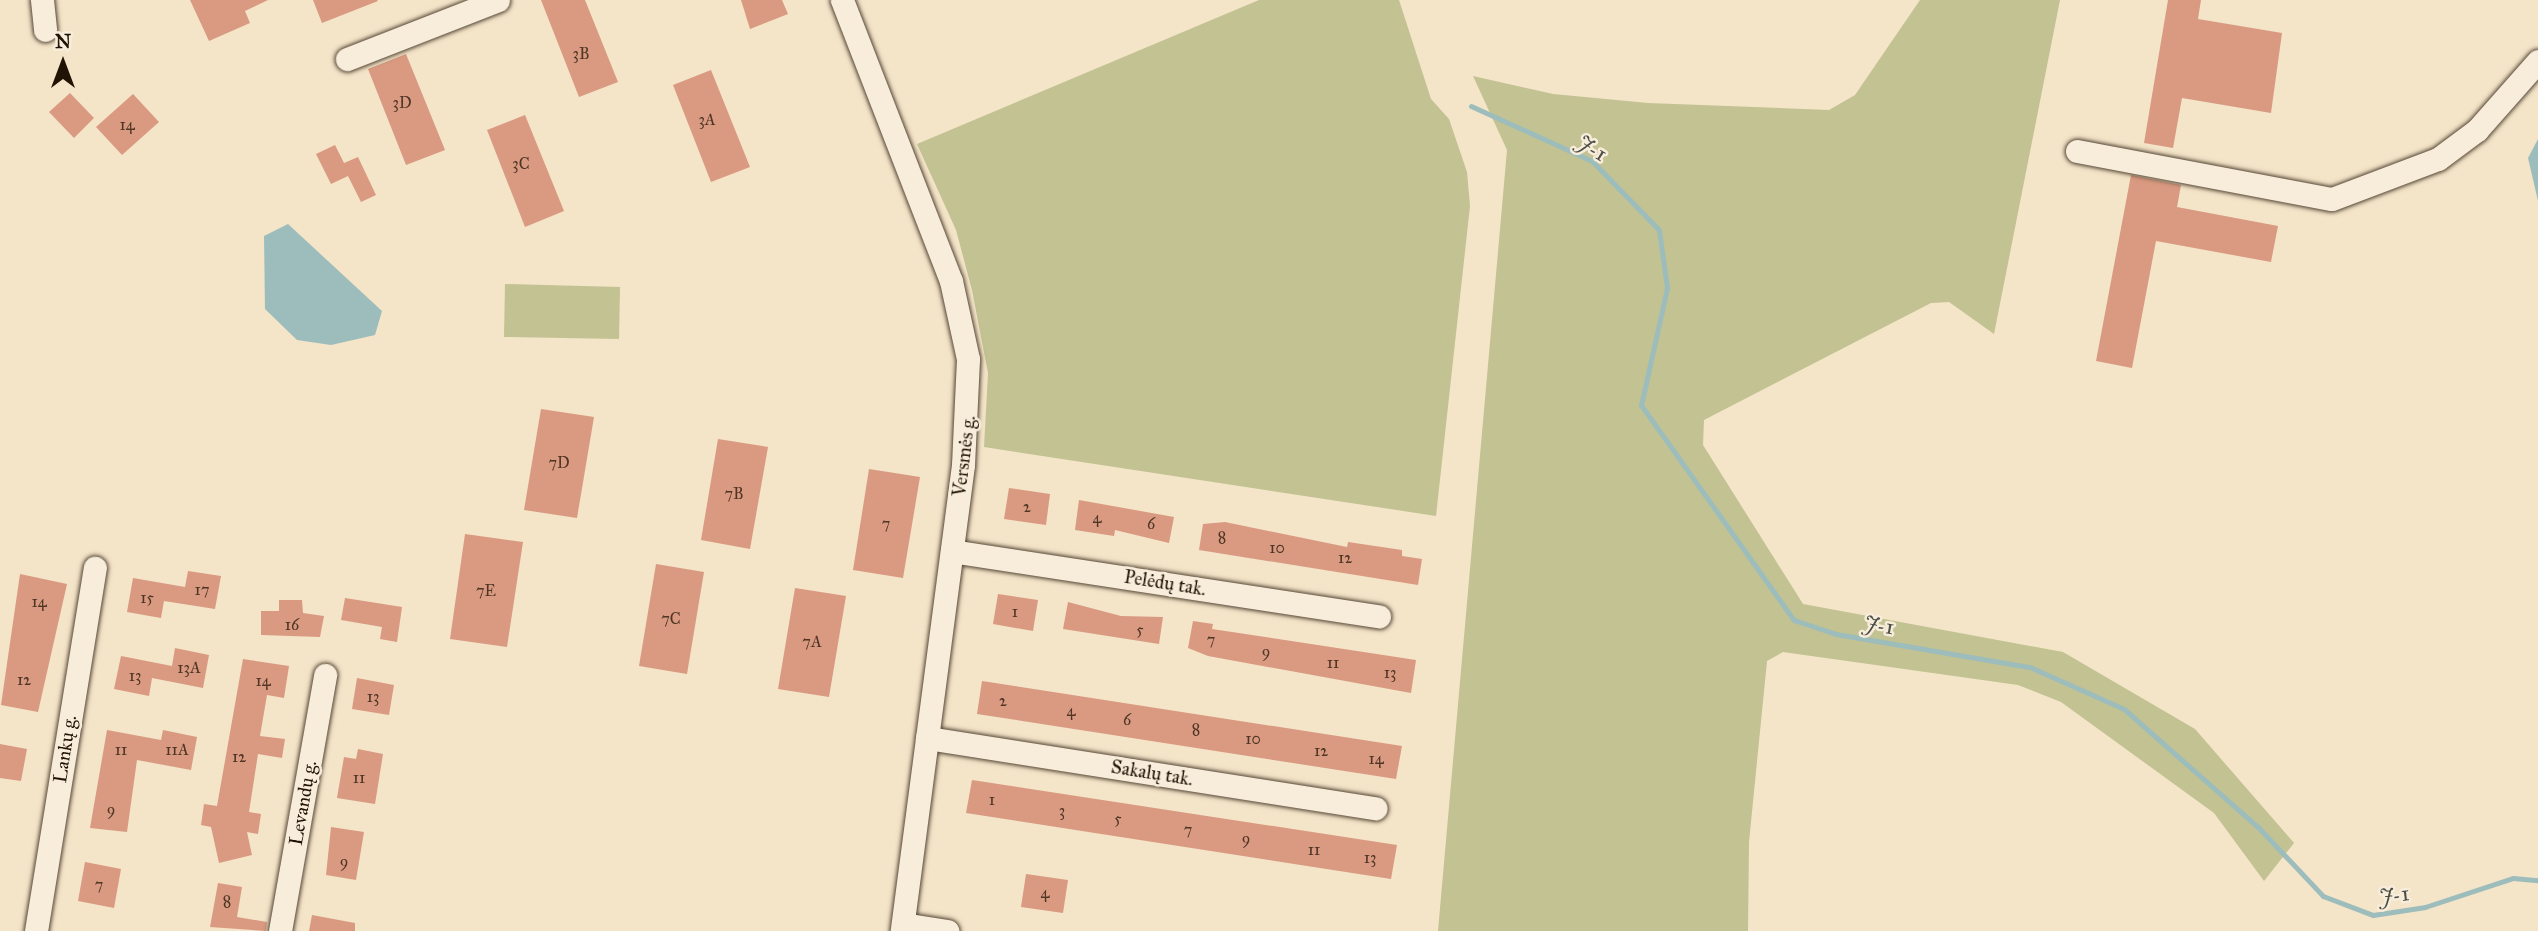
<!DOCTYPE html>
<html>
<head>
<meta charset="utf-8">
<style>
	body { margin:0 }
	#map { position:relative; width:2538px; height:931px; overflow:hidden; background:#f4e4c8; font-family:"IM FELL Great Primer",serif }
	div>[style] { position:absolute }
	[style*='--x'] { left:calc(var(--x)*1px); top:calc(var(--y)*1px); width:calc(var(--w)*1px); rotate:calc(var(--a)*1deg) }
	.green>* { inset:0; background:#c2c292 }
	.water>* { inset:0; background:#9dbdbc }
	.stream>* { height:5px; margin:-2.5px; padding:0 2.5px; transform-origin:2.5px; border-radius:2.5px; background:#9dbdbc }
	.building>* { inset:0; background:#d99a81 }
	.roads { filter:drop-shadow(0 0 2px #554736) drop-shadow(0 0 2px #554736) }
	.minor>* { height:23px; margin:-11.5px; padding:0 11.5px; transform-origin:11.5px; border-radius:11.5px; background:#f8eddb }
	span { translate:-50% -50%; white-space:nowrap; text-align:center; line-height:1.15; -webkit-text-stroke:5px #f8eddb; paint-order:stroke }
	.number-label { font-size:16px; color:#4e3524 }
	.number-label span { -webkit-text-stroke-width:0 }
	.street-label { font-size:19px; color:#201305 }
	.water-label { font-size:21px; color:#4c4e45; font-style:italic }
	.north { position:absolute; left:28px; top:28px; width:70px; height:70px; -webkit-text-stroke:5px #f8eddb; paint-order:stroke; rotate:0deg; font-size:19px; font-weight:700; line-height:28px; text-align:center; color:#201305 }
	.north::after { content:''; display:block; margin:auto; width:24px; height:32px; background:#201305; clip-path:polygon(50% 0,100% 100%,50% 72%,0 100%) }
</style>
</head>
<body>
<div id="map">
	<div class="green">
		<div style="clip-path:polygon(1259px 0,1399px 0,1431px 99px,1449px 119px,1467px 172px,1470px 206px,1436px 516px,984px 447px,988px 373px,972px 290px,956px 230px,917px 144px)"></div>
		<div style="clip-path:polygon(1920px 0,2060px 0,1994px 334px,1949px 302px,1931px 303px,1704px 420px,1703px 445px,1803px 604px,2063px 652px,2195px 729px,2294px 843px,2264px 881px,2214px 813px,2061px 702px,2018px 685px,1783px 652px,1767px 661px,1749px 842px,1748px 931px,1438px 931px,1507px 150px,1473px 76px,1553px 94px,1648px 103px,1829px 110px,1855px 95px)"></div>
		<div style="clip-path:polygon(505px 284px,620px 287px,619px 339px,504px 337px)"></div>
	</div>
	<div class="water">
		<div style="clip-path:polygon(2538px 139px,2538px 201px,2528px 158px)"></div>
		<div style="clip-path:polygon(288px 224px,382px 311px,375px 335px,331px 345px,297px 340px,265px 309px,264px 236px)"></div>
	</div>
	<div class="stream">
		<div style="--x:1471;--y:106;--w:133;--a:24.4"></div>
		<div style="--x:1592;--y:161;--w:96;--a:45.8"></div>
		<div style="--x:1659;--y:230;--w:59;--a:82.1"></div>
		<div style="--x:1667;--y:288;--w:120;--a:102.5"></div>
		<div style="--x:1641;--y:405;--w:264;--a:54.6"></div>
		<div style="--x:1794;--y:620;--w:44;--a:18.4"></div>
		<div style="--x:1836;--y:634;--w:197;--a:9.7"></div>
		<div style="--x:2030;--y:667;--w:103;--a:24.1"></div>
		<div style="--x:2124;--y:709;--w:179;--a:41.4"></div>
		<div style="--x:2258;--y:827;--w:95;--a:46.7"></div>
		<div style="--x:2323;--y:896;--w:53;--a:20.8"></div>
		<div style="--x:2373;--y:915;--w:53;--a:-8.7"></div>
		<div style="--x:2425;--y:907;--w:93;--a:-18.2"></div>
		<div style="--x:2513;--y:878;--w:25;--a:5"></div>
	</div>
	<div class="building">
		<div style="clip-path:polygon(190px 0,268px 0,245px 11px,250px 23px,209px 41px)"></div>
		<div style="clip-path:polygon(313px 0,377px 0,378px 1px,322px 23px)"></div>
		<div style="clip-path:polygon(541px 0,585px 0,618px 82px,579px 97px)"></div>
		<div style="clip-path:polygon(741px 0,782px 0,788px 14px,750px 29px)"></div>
		<div style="clip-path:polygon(2168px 0,2201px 0,2198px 19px,2282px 33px,2271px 113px,2182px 98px,2173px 148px,2144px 143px)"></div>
		<div style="clip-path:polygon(406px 54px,445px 150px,406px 165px,368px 69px)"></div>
		<div style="clip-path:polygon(711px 70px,750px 167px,711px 182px,673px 85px)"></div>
		<div style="clip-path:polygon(70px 93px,94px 118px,74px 138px,49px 112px)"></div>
		<div style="clip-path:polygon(133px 94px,159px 122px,122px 155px,96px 127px)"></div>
		<div style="clip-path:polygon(525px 115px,564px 211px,525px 227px,487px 130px)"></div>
		<div style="clip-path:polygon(335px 145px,344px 163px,358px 157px,376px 195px,361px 202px,348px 176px,331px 184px,316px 154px)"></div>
		<div style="clip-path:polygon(2131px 175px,2181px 185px,2177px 207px,2278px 226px,2271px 262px,2156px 241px,2132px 368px,2096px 361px)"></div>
		<div style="clip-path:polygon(541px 409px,594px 417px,577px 518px,524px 510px)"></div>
		<div style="clip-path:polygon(718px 439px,768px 447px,750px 549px,701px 540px)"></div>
		<div style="clip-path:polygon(869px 469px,920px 477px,903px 578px,853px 570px)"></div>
		<div style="clip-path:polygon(1009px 488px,1050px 494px,1046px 525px,1004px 519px)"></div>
		<div style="clip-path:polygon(1079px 500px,1174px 517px,1169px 543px,1115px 530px,1114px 536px,1075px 530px)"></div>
		<div style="clip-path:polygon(1225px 522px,1347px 547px,1348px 542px,1402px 550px,1402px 556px,1422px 559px,1418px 585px,1199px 550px,1203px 524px)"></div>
		<div style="clip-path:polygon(465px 534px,523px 542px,507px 647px,450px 639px)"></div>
		<div style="clip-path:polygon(656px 564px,704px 572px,687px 674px,639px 666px)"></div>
		<div style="clip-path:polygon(188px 571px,221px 576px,215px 609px,164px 601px,161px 618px,127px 612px,133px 578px,185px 587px)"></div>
		<div style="clip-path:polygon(20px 574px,67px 584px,38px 712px,1px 705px)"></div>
		<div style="clip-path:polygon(795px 588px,846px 596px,829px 697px,778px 689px)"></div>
		<div style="clip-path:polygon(998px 594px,1038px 600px,1033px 631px,993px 624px)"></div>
		<div style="clip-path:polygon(345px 598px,402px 607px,397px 642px,380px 639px,382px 627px,341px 620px)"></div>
		<div style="clip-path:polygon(279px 600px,302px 600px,303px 613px,324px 616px,320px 637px,261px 635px,261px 611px,279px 611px)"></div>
		<div style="clip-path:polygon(1068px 602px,1121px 616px,1163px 617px,1159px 644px,1063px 629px)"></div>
		<div style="clip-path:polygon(1193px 621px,1213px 624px,1212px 629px,1416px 660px,1411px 693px,1208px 656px,1188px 648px)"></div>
		<div style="clip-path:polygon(175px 648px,209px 655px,203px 688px,152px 678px,149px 696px,114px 689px,121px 656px,172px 666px)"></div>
		<div style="clip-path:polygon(243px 659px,289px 666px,284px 698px,267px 695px,260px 736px,285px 739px,282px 758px,258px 754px,249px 812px,261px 814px,258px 834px,247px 832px,252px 855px,219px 863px,211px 827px,201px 825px,204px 804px,217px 806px)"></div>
		<div style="clip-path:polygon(357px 678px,394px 685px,389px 715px,352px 709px)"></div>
		<div style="clip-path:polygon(982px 681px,1402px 746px,1396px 779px,977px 714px)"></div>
		<div style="clip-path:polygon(107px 730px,161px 740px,163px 730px,197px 737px,191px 770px,137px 760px,127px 832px,90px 828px)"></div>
		<div style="clip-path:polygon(0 744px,27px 749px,21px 781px,0 778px)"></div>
		<div style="clip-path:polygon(358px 749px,383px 754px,375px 804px,337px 798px,344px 757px,356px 759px)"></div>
		<div style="clip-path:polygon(972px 780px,1397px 845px,1391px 879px,966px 813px)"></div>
		<div style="clip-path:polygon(331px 827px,364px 832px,356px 880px,326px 875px)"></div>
		<div style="clip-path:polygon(85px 862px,121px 869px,114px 908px,78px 901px)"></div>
		<div style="clip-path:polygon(1026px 874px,1068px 880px,1063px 913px,1021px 907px)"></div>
		<div style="clip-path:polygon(218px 883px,242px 887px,237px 917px,267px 922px,266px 931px,210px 927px)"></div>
		<div style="clip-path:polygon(312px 915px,355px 923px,355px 931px,309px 931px)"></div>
	</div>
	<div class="roads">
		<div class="minor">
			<div style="--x:42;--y:0;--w:30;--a:84"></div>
			<div style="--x:842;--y:0;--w:301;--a:68.8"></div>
			<div style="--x:951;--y:281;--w:80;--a:77.7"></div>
			<div style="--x:968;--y:359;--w:106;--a:92.7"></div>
			<div style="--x:963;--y:465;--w:470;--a:97.5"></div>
			<div style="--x:347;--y:59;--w:162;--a:-21.3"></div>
			<div style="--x:2077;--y:151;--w:259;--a:10.7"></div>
			<div style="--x:2332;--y:199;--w:113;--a:-20.7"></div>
			<div style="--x:2438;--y:159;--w:49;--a:-36.6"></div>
			<div style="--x:2477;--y:130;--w:92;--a:-48.5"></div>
			<div style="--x:952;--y:551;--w:432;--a:8.7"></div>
			<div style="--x:927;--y:738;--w:454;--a:8.9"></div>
			<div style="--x:903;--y:924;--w:45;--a:9"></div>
			<div style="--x:36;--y:931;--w:368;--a:-80.8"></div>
			<div style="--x:280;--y:931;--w:260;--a:-80"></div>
		</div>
	</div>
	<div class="number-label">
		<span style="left:581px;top:54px">3B</span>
		<span style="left:402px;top:103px">3D</span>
		<span style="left:707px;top:120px">3A</span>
		<span style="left:127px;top:125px">14</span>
		<span style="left:521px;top:164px">3C</span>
		<span style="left:559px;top:463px">7D</span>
		<span style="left:734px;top:494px">7B</span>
		<span style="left:1027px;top:507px">2</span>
		<span style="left:1097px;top:518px">4</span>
		<span style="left:886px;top:524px">7</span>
		<span style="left:1151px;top:524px">6</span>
		<span style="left:1222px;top:538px">8</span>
		<span style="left:1277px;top:548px">10</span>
		<span style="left:1345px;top:558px">12</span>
		<span style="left:202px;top:590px">17</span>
		<span style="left:486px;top:591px">7E</span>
		<span style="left:147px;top:598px">15</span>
		<span style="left:39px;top:602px">14</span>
		<span style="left:1015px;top:612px">1</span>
		<span style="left:671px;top:619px">7C</span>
		<span style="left:292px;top:625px">16</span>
		<span style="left:1140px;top:630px">5</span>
		<span style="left:1211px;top:640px">7</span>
		<span style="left:812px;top:642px">7A</span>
		<span style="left:1266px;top:652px">9</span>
		<span style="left:1333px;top:663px">11</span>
		<span style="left:189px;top:668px">13A</span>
		<span style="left:1390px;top:673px">13</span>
		<span style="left:135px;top:676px">13</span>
		<span style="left:24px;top:680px">12</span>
		<span style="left:263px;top:681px">14</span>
		<span style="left:373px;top:697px">13</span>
		<span style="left:1003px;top:701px">2</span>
		<span style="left:1071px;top:711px">4</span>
		<span style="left:1127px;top:720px">6</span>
		<span style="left:1196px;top:730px">8</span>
		<span style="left:1253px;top:739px">10</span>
		<span style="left:121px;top:750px">11</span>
		<span style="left:177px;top:750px">11A</span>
		<span style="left:1321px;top:751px">12</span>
		<span style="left:239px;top:757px">12</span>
		<span style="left:1376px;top:759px">14</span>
		<span style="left:359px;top:778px">11</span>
		<span style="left:992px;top:800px">1</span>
		<span style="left:111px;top:810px">9</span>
		<span style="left:1062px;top:811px">3</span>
		<span style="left:1118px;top:819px">5</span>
		<span style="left:1188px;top:830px">7</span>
		<span style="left:1246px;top:839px">9</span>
		<span style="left:1314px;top:850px">11</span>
		<span style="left:1370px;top:858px">13</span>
		<span style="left:344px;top:862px">9</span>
		<span style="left:99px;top:885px">7</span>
		<span style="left:1045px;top:893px">4</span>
		<span style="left:227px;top:902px">8</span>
	</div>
	<div class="street-label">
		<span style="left:964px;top:456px;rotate:-83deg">Versmės g.</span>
		<span style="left:1165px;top:583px;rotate:9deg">Pelėdų tak.</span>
		<span style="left:65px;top:749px;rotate:-81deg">Lankų g.</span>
		<span style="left:1152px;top:773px;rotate:9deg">Sakalų tak.</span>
		<span style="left:303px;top:803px;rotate:-80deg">Levandų g.</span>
	</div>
	<div class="water-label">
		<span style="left:1592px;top:148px;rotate:32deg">J-1</span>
		<span style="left:1879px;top:625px;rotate:10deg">J-1</span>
		<span style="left:2394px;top:895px;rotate:-7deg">J-1</span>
	</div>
	<div class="north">N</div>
</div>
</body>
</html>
